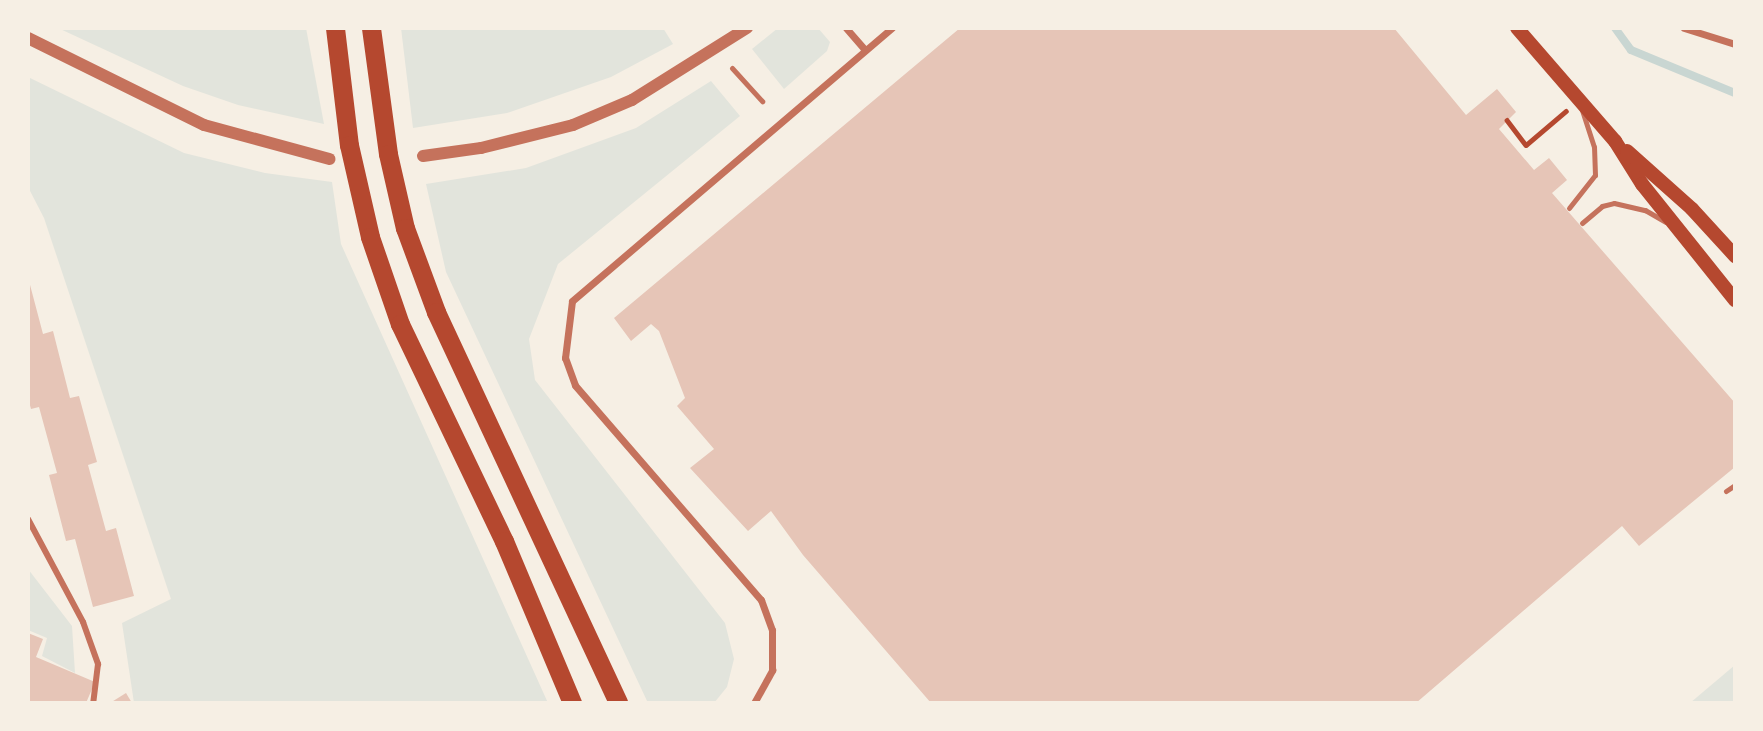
<!DOCTYPE html>
<html>
<head>
<meta charset="utf-8">
<style>
	body { margin:0 }
	#map { position:relative; width:1763px; height:731px; overflow:hidden; background:#f6efe4; font-family:"Public Sans",sans-serif }
	div>[style] { position:absolute }
	[style*='--x'] { left:calc(var(--x)*1px); top:calc(var(--y)*1px); width:calc(var(--w)*1px); rotate:calc(var(--a)*1deg) }
	.green>* { inset:0; background:#e2e4dc }
	.stream>* { height:8px; margin:-4px; padding:0 4px; transform-origin:4px; border-radius:4px; background:#c9d6d2 }
	.building>* { inset:0; background:#e6c5b7 }
	.path>* { height:4.5px; margin:-2.25px; padding:0 2.25px; transform-origin:2.25px; border-radius:2.25px; background:#b5482f }
	.service>* { height:5px; margin:-2.5px; padding:0 2.5px; transform-origin:2.5px; border-radius:2.5px; background:#c5725c }
	.pedestrian>* { height:6px; margin:-3px; padding:0 3px; transform-origin:3px; border-radius:3px; background:#c5725c }
	.minor>* { height:7px; margin:-3.5px; padding:0 3.5px; transform-origin:3.5px; border-radius:3.5px; background:#c5725c }
	.tertiary>* { height:12px; margin:-6px; padding:0 6px; transform-origin:6px; border-radius:6px; background:#c5725c }
	.secondary>* { height:14px; margin:-7px; padding:0 7px; transform-origin:7px; border-radius:7px; background:#b5482f }
	.trunk>* { height:19px; margin:-9.5px; padding:0 9.5px; transform-origin:9.5px; border-radius:9.5px; background:#b5482f }
	span { translate:-50% -50%; white-space:nowrap; text-align:center; line-height:1.15; -webkit-text-stroke:5px #f6efe4; paint-order:stroke }
	.frame { position:absolute; inset:0; border:30px solid #f6efe4; pointer-events:none }
</style>
</head>
<body>
<div id="map">
	<div class="green">
		<div style="clip-path:polygon(58px 28px,306px 28px,324px 124px,238px 105px,183px 86px)"></div>
		<div style="clip-path:polygon(401px 28px,663px 28px,673px 44px,611px 77px,507px 113px,413px 128px)"></div>
		<div style="clip-path:polygon(778px 28px,818px 28px,830px 42px,827px 51px,784px 89px,752px 49px)"></div>
		<div style="clip-path:polygon(28px 77px,184px 153px,265px 173px,332px 182px,341px 244px,548px 703px,134px 703px,122px 623px,171px 599px,44px 218px,28px 187px)"></div>
		<div style="clip-path:polygon(711px 81px,740px 116px,558px 264px,529px 339px,535px 380px,725px 623px,734px 659px,727px 687px,714px 703px,648px 703px,446px 272px,426px 184px,526px 168px,636px 128px)"></div>
		<div style="clip-path:polygon(28px 569px,72px 626px,75px 673px,42px 656px,47px 638px,28px 630px)"></div>
		<div style="clip-path:polygon(1735px 665px,1735px 703px,1690px 703px)"></div>
	</div>
	<div class="stream">
		<div style="--x:1615;--y:28;--w:27;--a:54"></div>
		<div style="--x:1631;--y:50;--w:113;--a:22.5"></div>
	</div>
	<div class="building">
		<div style="clip-path:polygon(960px 28px,1394px 28px,1466px 115px,1497px 89px,1516px 112px,1499px 129px,1534px 170px,1549px 158px,1567px 180px,1552px 193px,1735px 403px,1735px 467px,1639px 546px,1622px 526px,1416px 703px,931px 703px,803px 555px,771px 511px,748px 531px,690px 468px,714px 449px,677px 406px,685px 398px,659px 331px,651px 324px,631px 341px,614px 318px)"></div>
		<div style="clip-path:polygon(29px 281px,43px 334px,53px 331px,70px 398px,79px 396px,97px 462px,88px 465px,106px 531px,116px 528px,134px 596px,93px 607px,75px 539px,66px 541px,49px 475px,57px 473px,39px 407px,31px 409px,28px 398px)"></div>
		<div style="clip-path:polygon(28px 633px,43px 639px,36px 657px,95px 682px,86px 703px,28px 703px)"></div>
		<div style="clip-path:polygon(126px 693px,132px 703px,110px 703px)"></div>
	</div>
	<div class="path">
		<div style="--x:1507;--y:120;--w:31;--a:53"></div>
		<div style="--x:1526;--y:145;--w:52;--a:-40.4"></div>
	</div>
	<div class="service">
		<div style="--x:732;--y:68;--w:45;--a:47.7"></div>
		<div style="--x:1569;--y:208;--w:42;--a:-51.8"></div>
		<div style="--x:1595;--y:175;--w:28;--a:-92"></div>
		<div style="--x:1594;--y:147;--w:40;--a:-108"></div>
		<div style="--x:1582;--y:223;--w:26;--a:-40"></div>
		<div style="--x:1602;--y:206;--w:12;--a:-14"></div>
		<div style="--x:1614;--y:203;--w:32;--a:13"></div>
		<div style="--x:1645;--y:210;--w:24;--a:30"></div>
		<div style="--x:1726;--y:491;--w:11;--a:-34"></div>
	</div>
	<div class="pedestrian">
		<div style="--x:28;--y:519;--w:117;--a:61.9"></div>
		<div style="--x:83;--y:622;--w:45;--a:70.3"></div>
		<div style="--x:98;--y:664;--w:39;--a:97"></div>
	</div>
	<div class="minor">
		<div style="--x:846;--y:28;--w:29;--a:49"></div>
		<div style="--x:1684;--y:28;--w:53;--a:17.4"></div>
		<div style="--x:754;--y:703;--w:38;--a:-61"></div>
		<div style="--x:772;--y:670;--w:40;--a:-90"></div>
		<div style="--x:772;--y:630;--w:32;--a:-110"></div>
		<div style="--x:761;--y:600;--w:284;--a:-130.9"></div>
		<div style="--x:575;--y:385;--w:29;--a:-110"></div>
		<div style="--x:565;--y:358;--w:57;--a:-83"></div>
		<div style="--x:572;--y:301;--w:421;--a:-40.5"></div>
	</div>
	<div class="tertiary">
		<div style="--x:28;--y:38;--w:196;--a:26.3"></div>
		<div style="--x:204;--y:125;--w:130;--a:15.2"></div>
		<div style="--x:423;--y:156;--w:59;--a:-7.9"></div>
		<div style="--x:481;--y:148;--w:95;--a:-14"></div>
		<div style="--x:573;--y:125;--w:64;--a:-23"></div>
		<div style="--x:632;--y:100;--w:136;--a:-32.1"></div>
	</div>
	<div class="secondary">
		<div style="--x:1517;--y:28;--w:150;--a:49.1"></div>
		<div style="--x:1615;--y:141;--w:51;--a:57.9"></div>
		<div style="--x:1642;--y:184;--w:149;--a:51.3"></div>
		<div style="--x:1627;--y:151;--w:87;--a:41.7"></div>
		<div style="--x:1692;--y:209;--w:64;--a:47.5"></div>
	</div>
	<div class="trunk">
		<div style="--x:335;--y:28;--w:118;--a:83.2"></div>
		<div style="--x:349;--y:145;--w:94;--a:77.1"></div>
		<div style="--x:370;--y:237;--w:92;--a:71"></div>
		<div style="--x:400;--y:324;--w:241;--a:64.4"></div>
		<div style="--x:504;--y:541;--w:176;--a:67.2"></div>
		<div style="--x:371;--y:28;--w:127;--a:82.3"></div>
		<div style="--x:388;--y:154;--w:76;--a:77.1"></div>
		<div style="--x:405;--y:228;--w:90;--a:69.7"></div>
		<div style="--x:436;--y:312;--w:431;--a:65"></div>
	</div>
	<div class="frame"></div>
</div>
</body>
</html>
